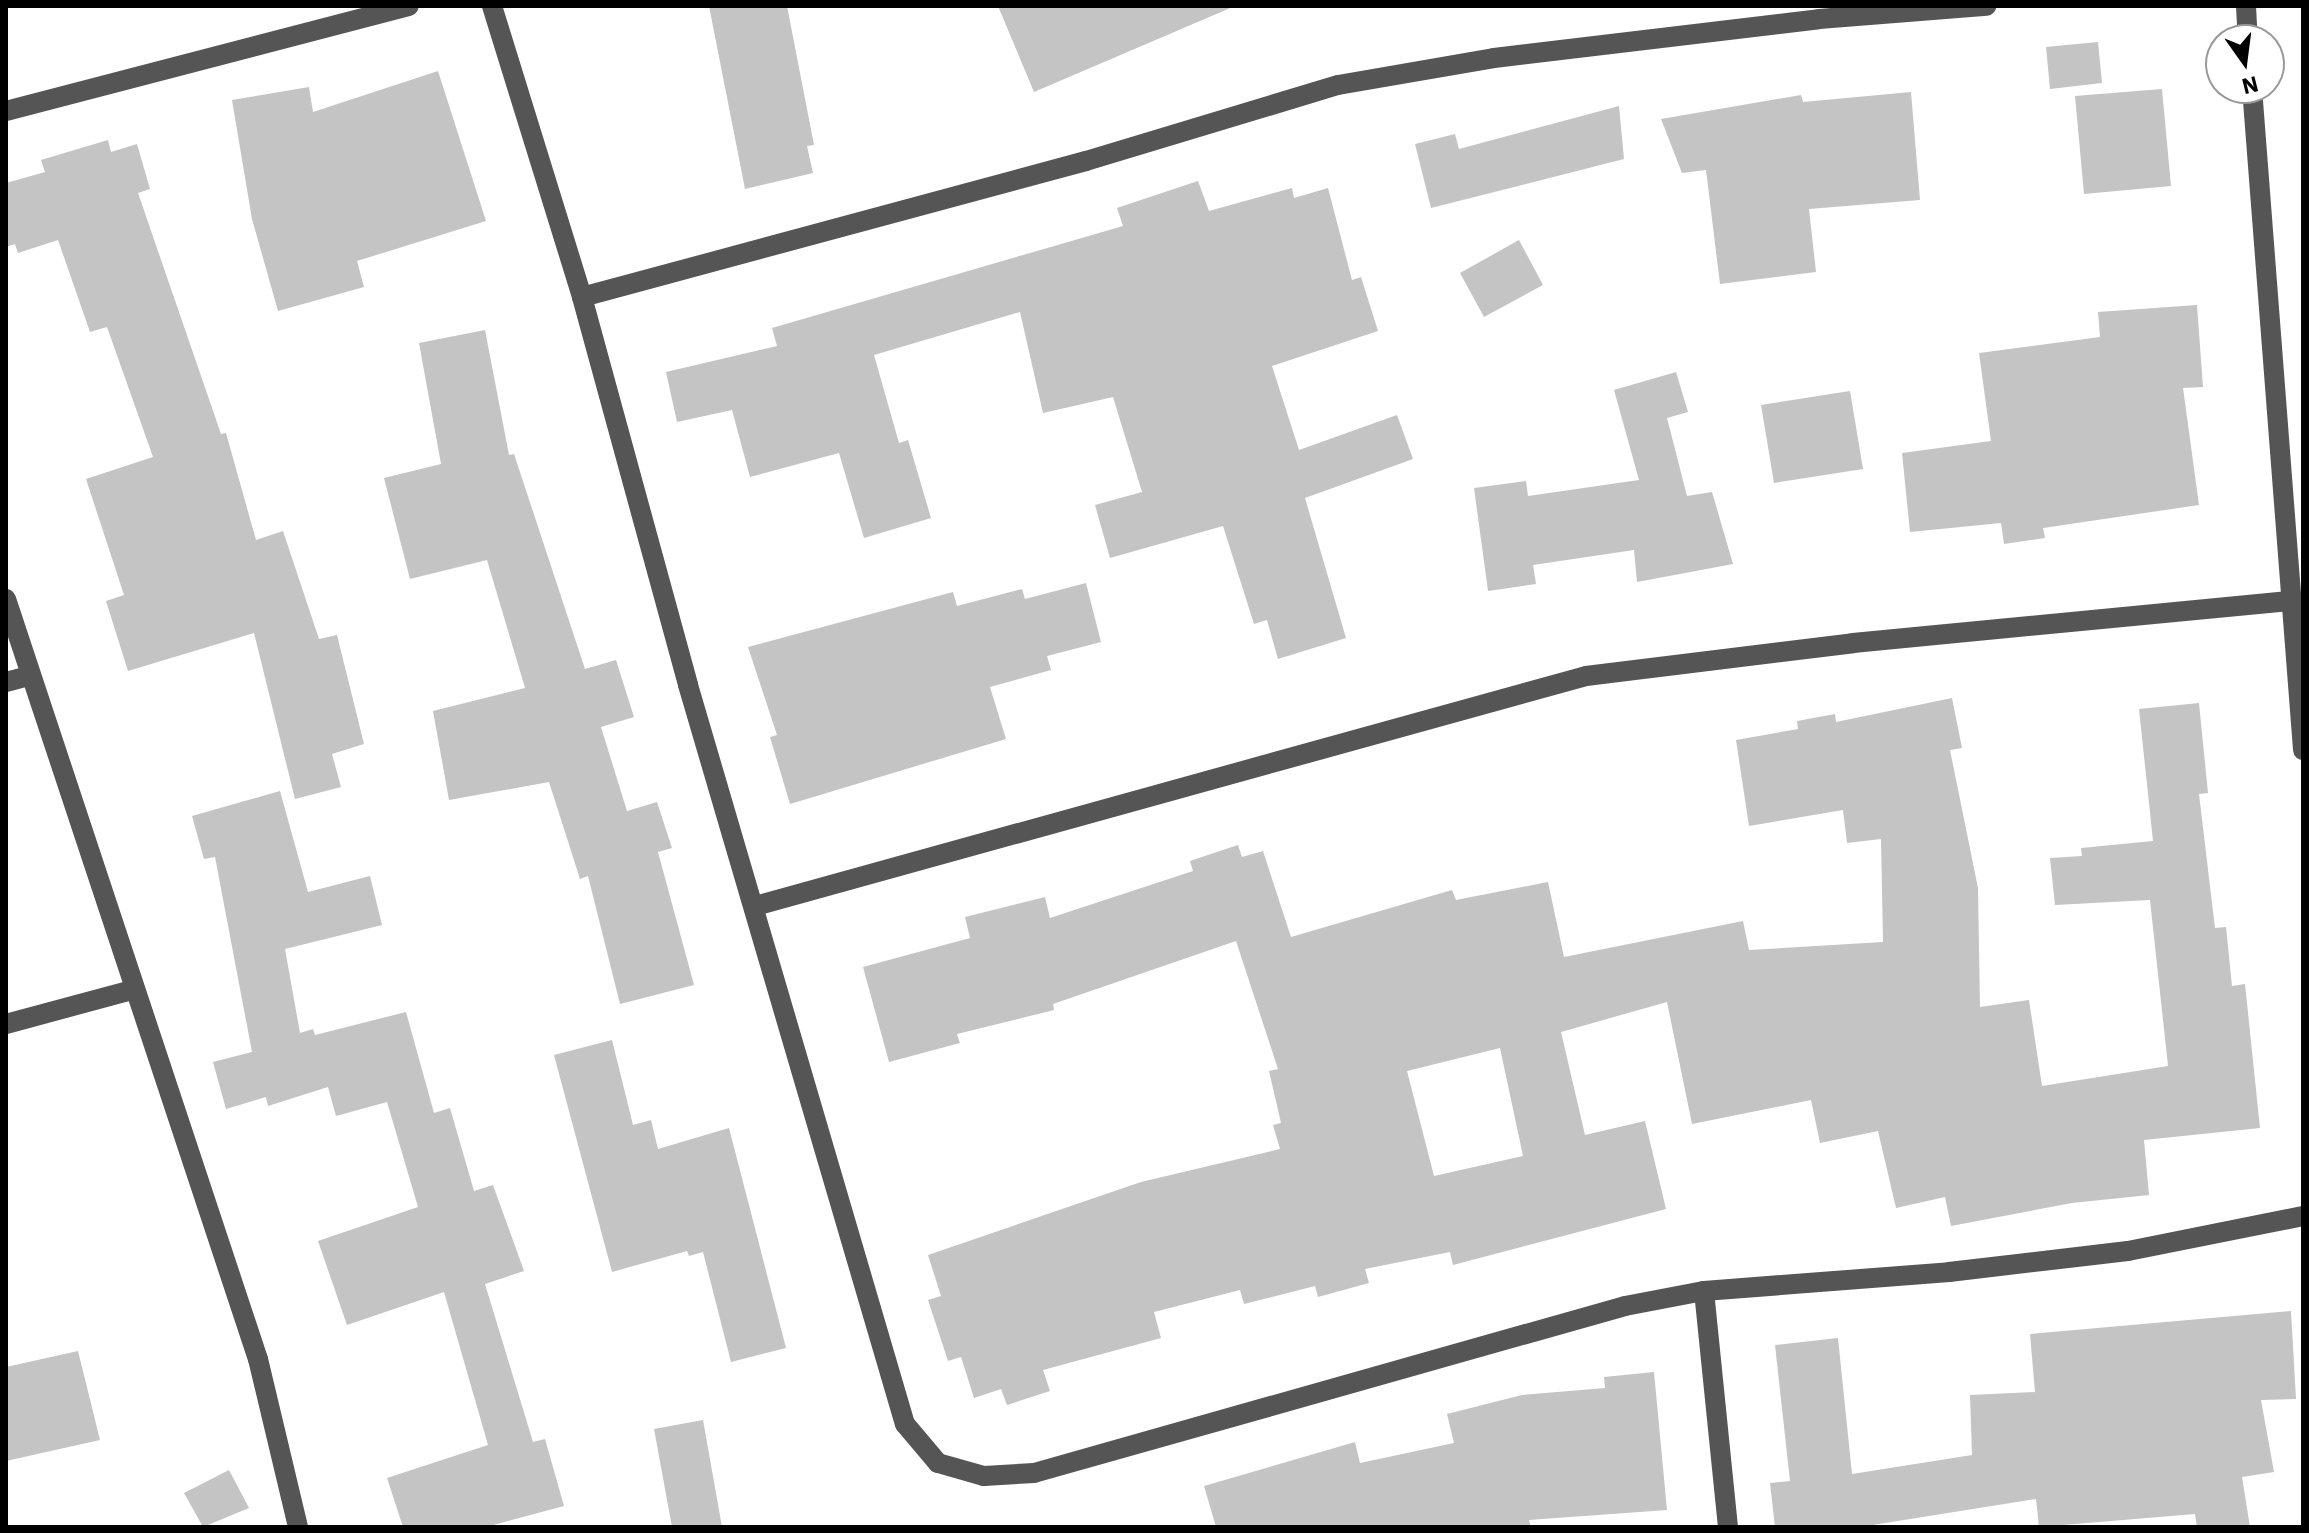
<!DOCTYPE html>
<html>
<head>
<meta charset="utf-8">
<style>
	body { margin:0 }
	#map { position:relative; width:2309px; height:1533px; overflow:hidden; background:#fff; font-family:"IBM Plex Sans",sans-serif }
	div>[style] { position:absolute }
	[style*='--x'] { left:calc(var(--x)*1px); top:calc(var(--y)*1px); width:calc(var(--w)*1px); rotate:calc(var(--a)*1deg) }
	.building>* { inset:0; background:#c4c4c4 }
	.minor>* { height:20px; margin:-10px; padding:0 10px; transform-origin:10px; border-radius:10px; background:#555 }
	span { translate:-50% -50%; white-space:nowrap; text-align:center; line-height:1.15; -webkit-text-stroke:7px #fff; paint-order:stroke }
	.frame { position:absolute; inset:0; border:8px solid #000; pointer-events:none }
	.north { position:absolute; left:2205px; top:24px; width:80px; height:80px; box-sizing:border-box; background:#fff; border:2px solid #999; border-radius:50%; rotate:166deg; font-size:22px; font-weight:700; line-height:32px; text-align:center; color:#000 }
	.north::after { content:''; display:block; margin:auto; width:28px; height:36px; background:#000; clip-path:polygon(50% 0,100% 100%,50% 72%,0 100%) }
</style>
</head>
<body>
<div id="map">
	<div class="building">
		<div style="clip-path:polygon(709px 6px,787px 6px,814px 145px,807px 146px,813px 173px,745px 189px)"></div>
		<div style="clip-path:polygon(998px 6px,1235px 6px,1034px 92px)"></div>
		<div style="clip-path:polygon(2098px 42px,2102px 83px,2050px 89px,2046px 47px)"></div>
		<div style="clip-path:polygon(438px 71px,486px 221px,357px 261px,364px 287px,278px 311px,252px 219px,232px 100px,309px 87px,313px 112px)"></div>
		<div style="clip-path:polygon(2162px 89px,2171px 186px,2084px 194px,2075px 96px)"></div>
		<div style="clip-path:polygon(1911px 92px,1920px 200px,1809px 209px,1816px 272px,1720px 284px,1706px 170px,1682px 173px,1661px 119px,1801px 95px,1803px 102px)"></div>
		<div style="clip-path:polygon(1619px 106px,1624px 159px,1431px 208px,1415px 144px,1455px 134px,1459px 149px)"></div>
		<div style="clip-path:polygon(108px 140px,111px 152px,137px 144px,150px 189px,138px 193px,221px 434px,226px 433px,256px 540px,283px 531px,319px 639px,337px 635px,364px 744px,332px 754px,341px 787px,295px 799px,254px 633px,128px 671px,106px 601px,124px 595px,86px 479px,153px 457px,107px 327px,90px 332px,58px 240px,18px 253px,15px 244px,6px 247px,6px 183px,45px 172px,41px 160px)"></div>
		<div style="clip-path:polygon(1198px 181px,1209px 211px,1292px 188px,1294px 198px,1328px 188px,1352px 280px,1361px 277px,1378px 331px,1272px 366px,1299px 450px,1397px 415px,1413px 459px,1305px 498px,1346px 638px,1278px 659px,1267px 620px,1254px 624px,1223px 526px,1110px 558px,1095px 505px,1142px 492px,1113px 397px,1043px 413px,1020px 312px,874px 355px,899px 443px,908px 440px,931px 518px,864px 538px,839px 453px,750px 477px,732px 410px,677px 422px,666px 372px,777px 346px,772px 328px,1123px 226px,1117px 208px)"></div>
		<div style="clip-path:polygon(1519px 240px,1543px 285px,1484px 317px,1460px 273px)"></div>
		<div style="clip-path:polygon(2197px 305px,2203px 387px,2183px 388px,2199px 505px,2043px 528px,2045px 538px,2004px 544px,2001px 523px,1910px 532px,1902px 453px,1991px 441px,1979px 353px,2100px 337px,2098px 312px)"></div>
		<div style="clip-path:polygon(485px 330px,509px 455px,514px 454px,585px 669px,616px 660px,634px 717px,601px 727px,627px 811px,657px 802px,672px 848px,658px 852px,694px 985px,620px 1004px,588px 876px,580px 879px,549px 782px,449px 800px,433px 711px,525px 688px,487px 560px,410px 579px,384px 478px,441px 464px,419px 343px)"></div>
		<div style="clip-path:polygon(1676px 372px,1688px 412px,1667px 418px,1687px 496px,1712px 492px,1733px 564px,1637px 582px,1634px 550px,1533px 565px,1536px 584px,1488px 591px,1474px 488px,1526px 481px,1528px 496px,1639px 480px,1614px 390px)"></div>
		<div style="clip-path:polygon(1850px 391px,1863px 469px,1774px 483px,1761px 405px)"></div>
		<div style="clip-path:polygon(1086px 583px,1101px 642px,1047px 656px,1051px 670px,990px 687px,1006px 739px,790px 804px,770px 737px,777px 735px,748px 647px,953px 592px,957px 606px,1022px 589px,1025px 599px)"></div>
		<div style="clip-path:polygon(evenodd,1952px 698px,1962px 748px,1950px 750px,1978px 888px,1980px 1007px,2029px 1000px,2042px 1086px,2168px 1066px,2150px 900px,2055px 905px,2050px 858px,2082px 856px,2081px 848px,2153px 841px,2139px 709px,2199px 703px,2208px 793px,2199px 794px,2215px 928px,2226px 927px,2232px 986px,2245px 984px,2260px 1128px,2144px 1140px,2149px 1195px,2072px 1203px,1951px 1226px,1945px 1197px,1896px 1208px,1878px 1131px,1820px 1143px,1811px 1100px,1692px 1124px,1667px 1002px,1561px 1032px,1585px 1135px,1645px 1121px,1666px 1209px,1453px 1265px,1450px 1252px,1365px 1269px,1369px 1283px,1318px 1297px,1315px 1286px,1244px 1304px,1240px 1290px,1154px 1312px,1161px 1338px,1043px 1370px,1050px 1391px,1007px 1405px,1001px 1389px,974px 1398px,961px 1357px,948px 1361px,928px 1300px,941px 1296px,928px 1255px,1141px 1182px,1280px 1149px,1273px 1125px,1281px 1123px,1269px 1071px,1278px 1069px,1236px 941px,1053px 1004px,1054px 1010px,957px 1034px,960px 1043px,889px 1062px,863px 967px,970px 938px,965px 917px,1045px 897px,1050px 918px,1193px 871px,1190px 861px,1238px 845px,1242px 857px,1263px 851px,1291px 937px,1452px 890px,1456px 900px,1548px 882px,1564px 957px,1743px 921px,1749px 950px,1883px 942px,1881px 839px,1847px 843px,1843px 810px,1749px 826px,1736px 740px,1798px 729px,1797px 721px,1835px 714px,1836px 722px,1952px 698px,1500px 1048px,1523px 1156px,1434px 1176px,1407px 1071px,1500px 1048px)"></div>
		<div style="clip-path:polygon(280px 791px,308px 892px,370px 876px,382px 925px,285px 949px,300px 1033px,313px 1029px,315px 1035px,406px 1012px,434px 1113px,450px 1108px,474px 1191px,493px 1185px,524px 1271px,485px 1284px,533px 1442px,545px 1439px,564px 1506px,486px 1527px,403px 1527px,387px 1478px,488px 1445px,444px 1292px,347px 1325px,318px 1241px,418px 1207px,387px 1102px,336px 1116px,328px 1087px,268px 1106px,266px 1097px,226px 1109px,213px 1062px,252px 1052px,215px 857px,204px 859px,192px 816px)"></div>
		<div style="clip-path:polygon(612px 1040px,633px 1125px,651px 1120px,658px 1149px,729px 1128px,786px 1348px,731px 1362px,703px 1252px,689px 1256px,687px 1251px,612px 1272px,554px 1055px)"></div>
		<div style="clip-path:polygon(2291px 1311px,2296px 1399px,2261px 1400px,2274px 1472px,2242px 1477px,2250px 1527px,2197px 1527px,2195px 1514px,2039px 1527px,2036px 1499px,1860px 1527px,1775px 1527px,1770px 1483px,1790px 1481px,1775px 1345px,1838px 1338px,1852px 1474px,1972px 1455px,1970px 1395px,2035px 1392px,2030px 1334px)"></div>
		<div style="clip-path:polygon(78px 1351px,100px 1440px,6px 1461px,6px 1367px)"></div>
		<div style="clip-path:polygon(1654px 1372px,1667px 1510px,1529px 1520px,1531px 1527px,1216px 1527px,1204px 1486px,1355px 1442px,1360px 1463px,1454px 1443px,1447px 1414px,1522px 1395px,1605px 1388px,1604px 1377px)"></div>
		<div style="clip-path:polygon(703px 1420px,722px 1527px,672px 1527px,654px 1429px)"></div>
		<div style="clip-path:polygon(229px 1470px,249px 1508px,203px 1527px,184px 1493px)"></div>
	</div>
	<div class="minor">
		<div style="--x:492;--y:6;--w:305;--a:72.8"></div>
		<div style="--x:582;--y:297;--w:402;--a:74.7"></div>
		<div style="--x:688;--y:685;--w:770;--a:73.64"></div>
		<div style="--x:905;--y:1424;--w:51;--a:49.8"></div>
		<div style="--x:938;--y:1463;--w:48;--a:15.8"></div>
		<div style="--x:984;--y:1476;--w:50;--a:-3.4"></div>
		<div style="--x:1034;--y:1473;--w:614;--a:-15.78"></div>
		<div style="--x:1625;--y:1306;--w:80;--a:-10.8"></div>
		<div style="--x:1704;--y:1291;--w:246;--a:-4.4"></div>
		<div style="--x:1949;--y:1272;--w:180;--a:-6.7"></div>
		<div style="--x:2128;--y:1251;--w:178;--a:-11.3"></div>
		<div style="--x:2246;--y:6;--w:34;--a:87"></div>
		<div style="--x:2252;--y:88;--w:664;--a:85.59"></div>
		<div style="--x:6;--y:111;--w:416;--a:-14.6"></div>
		<div style="--x:582;--y:297;--w:522;--a:-15.1"></div>
		<div style="--x:1086;--y:161;--w:263;--a:-16.8"></div>
		<div style="--x:1338;--y:85;--w:158;--a:-9.8"></div>
		<div style="--x:1494;--y:58;--w:327;--a:-6.8"></div>
		<div style="--x:1819;--y:19;--w:168;--a:-4.5"></div>
		<div style="--x:6;--y:599;--w:801;--a:71.66"></div>
		<div style="--x:258;--y:1359;--w:173;--a:76.6"></div>
		<div style="--x:6;--y:682;--w:23;--a:-15"></div>
		<div style="--x:755;--y:906;--w:862;--a:-15.47"></div>
		<div style="--x:1586;--y:676;--w:269;--a:-7"></div>
		<div style="--x:1853;--y:643;--w:440;--a:-5.5"></div>
		<div style="--x:6;--y:1024;--w:131;--a:-15.1"></div>
		<div style="--x:1704;--y:1291;--w:237;--a:84.2"></div>
	</div>
	<div class="frame"></div>
	<div class="north">N</div>
</div>
</body>
</html>
